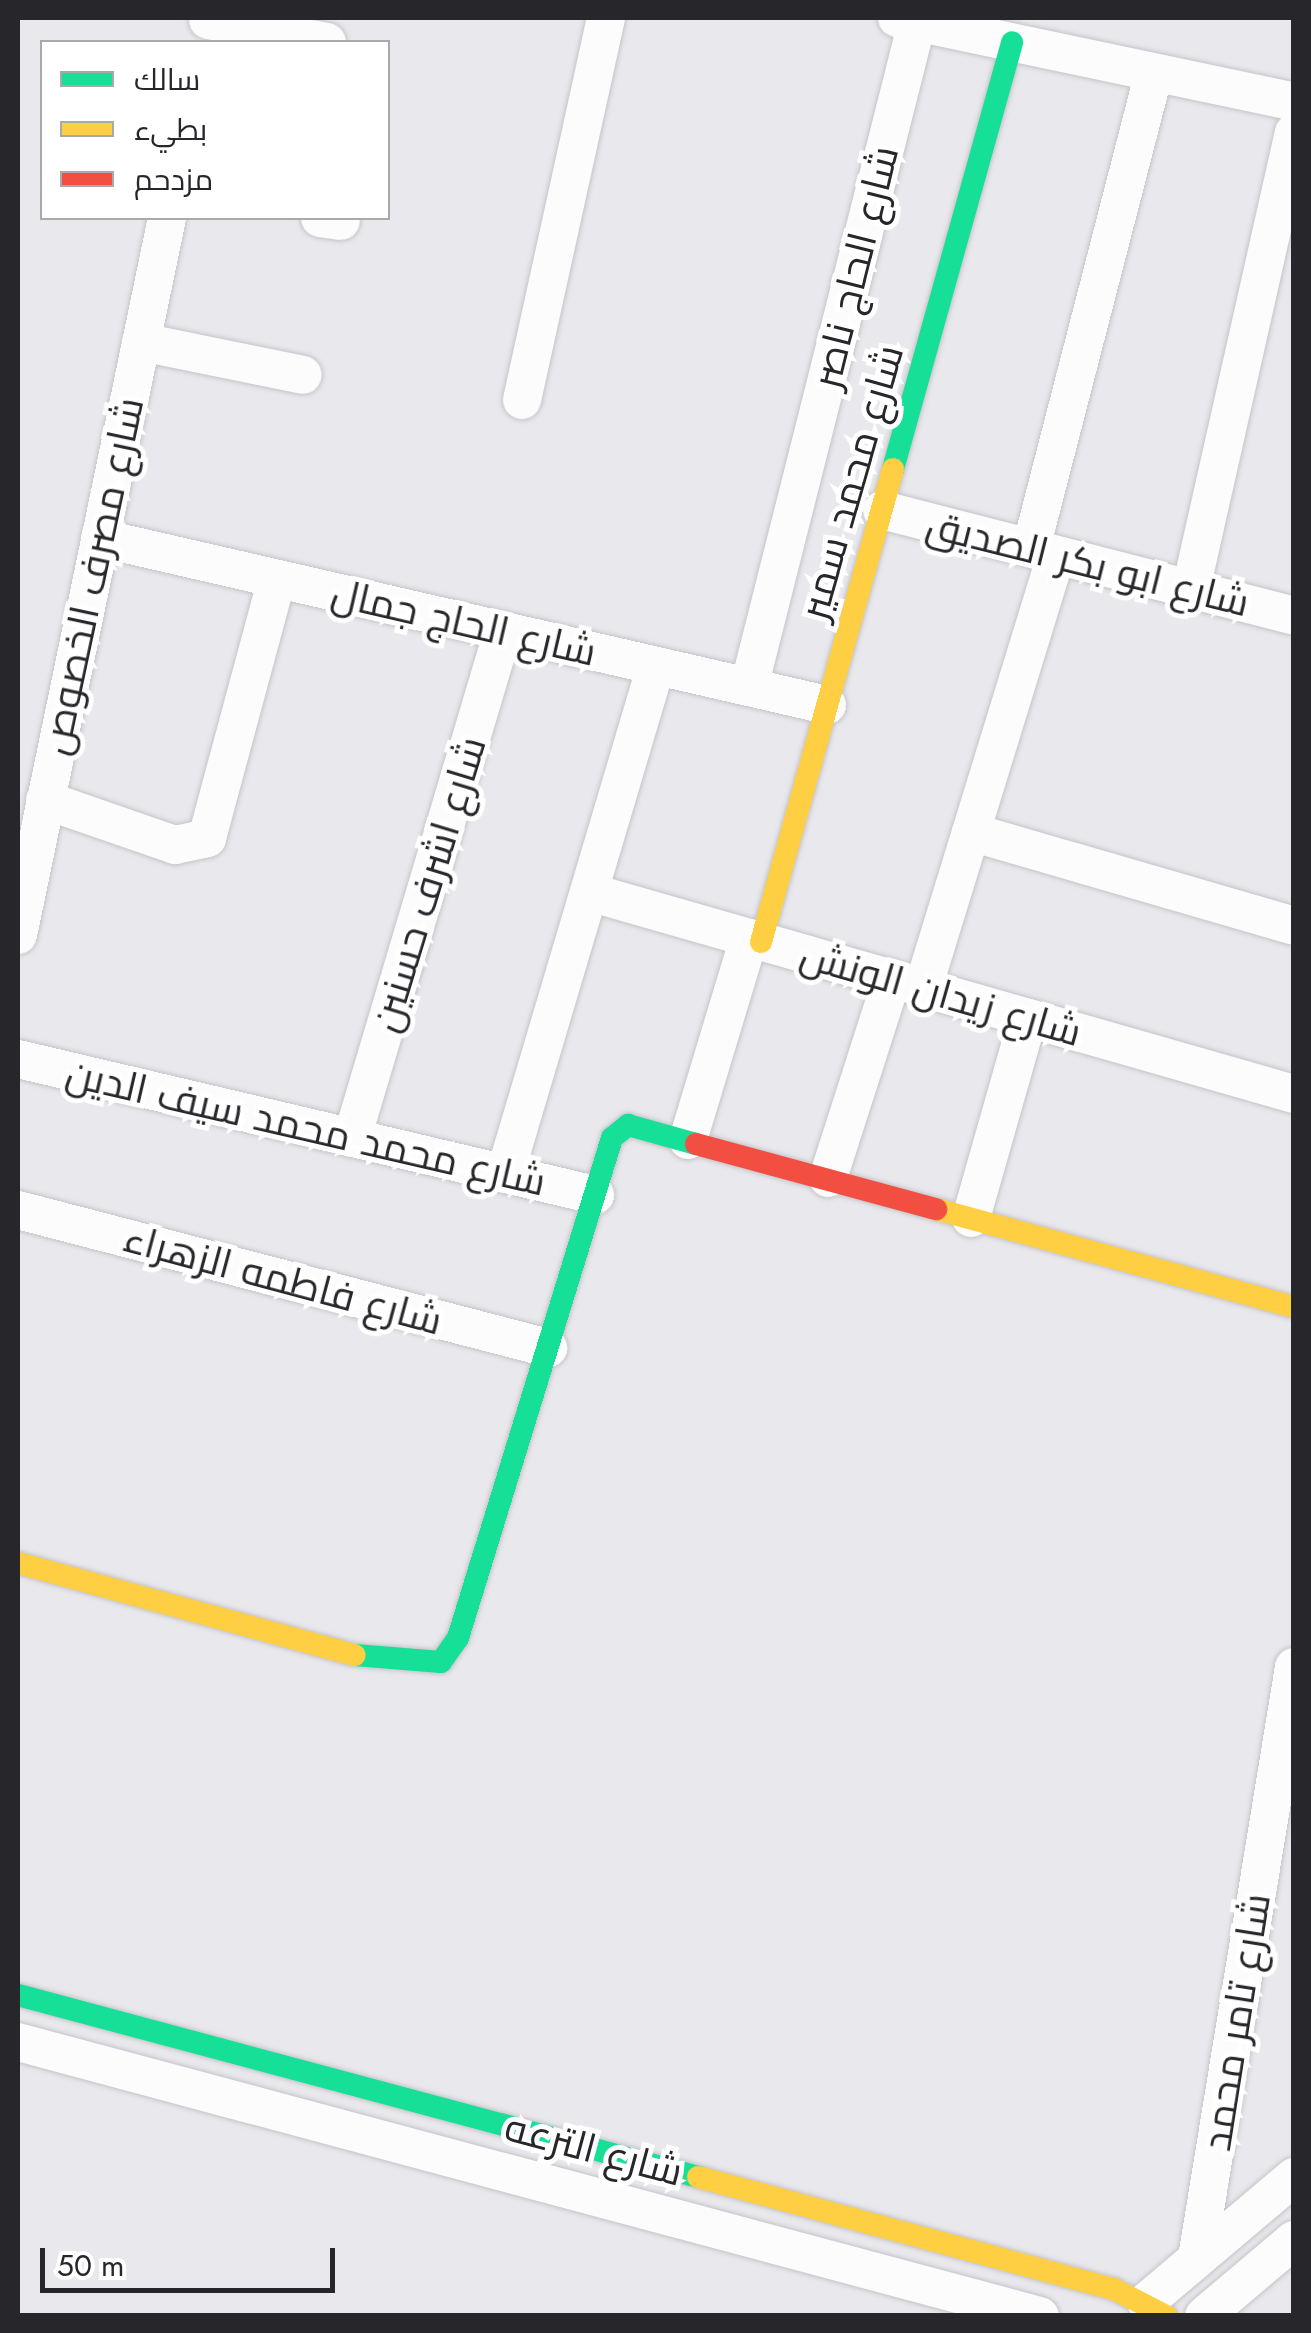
<!DOCTYPE html>
<html>
<head>
<meta charset="utf-8">
<style>
	body { margin:0 }
	#map { position:relative; width:1311px; height:2333px; overflow:hidden; background:#e8e8ed; font-family:Jost,Cairo,sans-serif }
	div>[style] { position:absolute }
	[style*='--x'] { left:calc(var(--x)*1px); top:calc(var(--y)*1px); width:calc(var(--w)*1px); rotate:calc(var(--a)*1deg) }
	.roads { filter:drop-shadow(0 0 2px #c5c4c8) drop-shadow(0 0 2px #c5c4c8) }
	.street>* { height:38px; margin:-19px; padding:0 19px; transform-origin:19px; border-radius:19px; background:#fcfcfc }
	.fast>* { height:22px; margin:-11px; padding:0 11px; transform-origin:11px; border-radius:11px; background:#16e098 }
	.slow>* { height:22px; margin:-11px; padding:0 11px; transform-origin:11px; border-radius:11px; background:#ffcf43 }
	.jam>* { height:22px; margin:-11px; padding:0 11px; transform-origin:11px; border-radius:11px; background:#f24e42 }
	span { translate:-50% -50%; white-space:nowrap; text-align:center; line-height:1.15; -webkit-text-stroke:10px #fff; paint-order:stroke }
	.street-label { font-size:40px; color:#27262a }
	.frame { position:absolute; inset:0; border:20px solid #27262a; pointer-events:none }
	.legend { position:absolute; left:40px; top:40px; width:350px; height:180px; box-sizing:border-box; background:#fff; border:2px solid #a9a8aa; margin:0; padding:12px 18px; list-style:none; font-size:30px; color:#27262a }
	.legend li { display:flex; align-items:center; gap:20px; height:50px }
	.legend b { width:50px; border:2px solid #a9a8aa }
	.scale { position:absolute; left:40px; top:2248px; width:295px; height:45px; box-sizing:border-box; border:5px solid #27262a; border-top:0; padding-left:12px; font-size:30px; line-height:35px; white-space:nowrap; color:#27262a; -webkit-text-stroke:8px #fff; paint-order:stroke }
</style>
</head>
<body>
<div id="map">
	<div class="roads">
		<div class="street">
			<div style="--x:897;--y:18;--w:406;--a:11.9"></div>
			<div style="--x:208;--y:20;--w:121;--a:10.5"></div>
			<div style="--x:320;--y:218;--w:21;--a:8"></div>
			<div style="--x:141;--y:342;--w:165;--a:11.5"></div>
			<div style="--x:522;--y:400;--w:391;--a:-77.6"></div>
			<div style="--x:882;--y:510;--w:425;--a:14.4"></div>
			<div style="--x:100;--y:538;--w:746;--a:12.94"></div>
			<div style="--x:1031;--y:548;--w:491;--a:-75.5"></div>
			<div style="--x:1191;--y:589;--w:468;--a:-77.3"></div>
			<div style="--x:749;--y:687;--w:686;--a:-75.82"></div>
			<div style="--x:45;--y:800;--w:138;--a:19.1"></div>
			<div style="--x:175;--y:845;--w:33;--a:-12"></div>
			<div style="--x:207;--y:838;--w:268;--a:-74.9"></div>
			<div style="--x:971;--y:832;--w:336;--a:16.2"></div>
			<div style="--x:589;--y:892;--w:733;--a:15.99"></div>
			<div style="--x:18;--y:935;--w:732;--a:-78.26"></div>
			<div style="--x:923;--y:988;--w:453;--a:-72.9"></div>
			<div style="--x:18;--y:1059;--w:593;--a:13.26"></div>
			<div style="--x:352;--y:1138;--w:529;--a:-73.41"></div>
			<div style="--x:688;--y:1140;--w:211;--a:-73.2"></div>
			<div style="--x:505;--y:1174;--w:530;--a:-73.45"></div>
			<div style="--x:828;--y:1178;--w:209;--a:-72.2"></div>
			<div style="--x:18;--y:1210;--w:548;--a:14.59"></div>
			<div style="--x:971;--y:1218;--w:208;--a:-74.1"></div>
			<div style="--x:18;--y:2042;--w:1058;--a:15.01"></div>
			<div style="--x:1197;--y:2258;--w:599;--a:-80.68"></div>
			<div style="--x:1146;--y:2302;--w:194;--a:-40.2"></div>
			<div style="--x:1204;--y:2316;--w:118;--a:-40.2"></div>
		</div>
		<div class="fast">
			<div style="--x:893;--y:469;--w:443;--a:-74.4"></div>
			<div style="--x:355;--y:1655;--w:86;--a:4.7"></div>
			<div style="--x:441;--y:1662;--w:29;--a:-55"></div>
			<div style="--x:458;--y:1638;--w:523;--a:-72.88"></div>
			<div style="--x:612;--y:1138;--w:21;--a:-39"></div>
			<div style="--x:628;--y:1125;--w:71;--a:15.6"></div>
			<div style="--x:18;--y:1995;--w:704;--a:14.98"></div>
		</div>
		<div class="slow">
			<div style="--x:761;--y:942;--w:491;--a:-74.4"></div>
			<div style="--x:936;--y:1209;--w:371;--a:15.3"></div>
			<div style="--x:18;--y:1563;--w:349;--a:15.3"></div>
			<div style="--x:698;--y:2177;--w:431;--a:15.1"></div>
			<div style="--x:1114;--y:2289;--w:59;--a:27.4"></div>
		</div>
		<div class="jam">
			<div style="--x:696;--y:1144;--w:249;--a:15.2"></div>
		</div>
	</div>
	<div class="street-label">
		<span style="left:855px;top:267px;rotate:-76deg">شارع الحاج ناصر</span>
		<span style="left:851px;top:482px;rotate:-74deg">شارع محمد سمير</span>
		<span style="left:1088px;top:563px;rotate:14deg">شارع ابو بكر الصديق</span>
		<span style="left:92px;top:576px;rotate:-78deg">شارع مصرف الخصوص</span>
		<span style="left:464px;top:622px;rotate:13deg">شارع الحاج جمال</span>
		<span style="left:428px;top:884px;rotate:-73deg">شارع اشرف حسنين</span>
		<span style="left:941px;top:993px;rotate:16deg">شارع زيدان الونش</span>
		<span style="left:306px;top:1127px;rotate:13deg">شارع محمد محمد سيف الدين</span>
		<span style="left:283px;top:1279px;rotate:15deg">شارع فاطمه الزهراء</span>
		<span style="left:1236px;top:2022px;rotate:-81deg">شارع تامر محمد</span>
		<span style="left:594px;top:2149px;rotate:15deg">شارع الترعه</span>
	</div>
	<div class="frame"></div>
	<ul class="legend">
	<li><b style="height:12px;background:#16e098"></b>سالك</li>
	<li><b style="height:12px;background:#ffcf43"></b>بطيء</li>
	<li><b style="height:12px;background:#f24e42"></b>مزدحم</li>
	</ul>
	<div class="scale">50 m</div>
</div>
</body>
</html>
